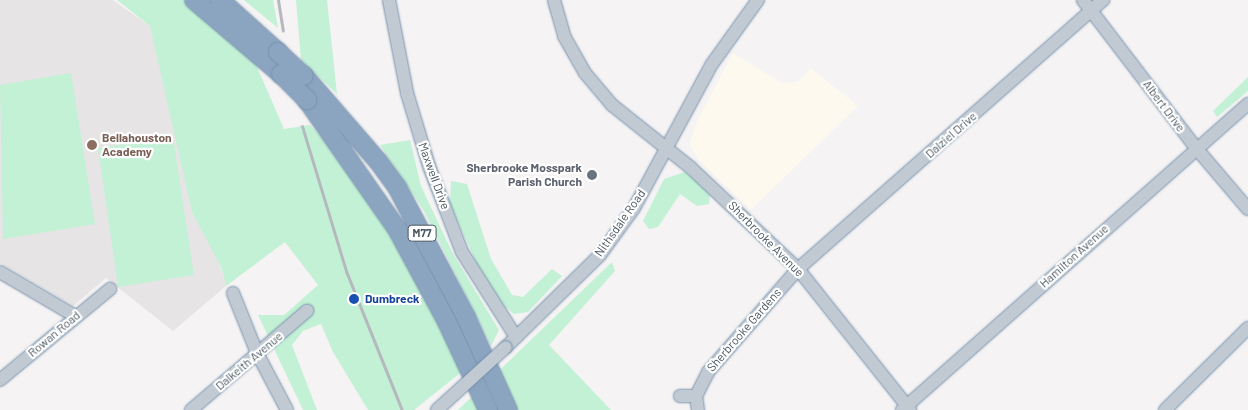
<!DOCTYPE html>
<html>
<head>
<meta charset="utf-8">
<style>
	body { margin:0 }
	#map { position:relative; width:1248px; height:410px; overflow:hidden; background:#f5f3f3; font-family:Barlow,sans-serif }
	div>[style] { position:absolute }
	[style*='--x'] { left:calc(var(--x)*1px); top:calc(var(--y)*1px); width:calc(var(--w)*1px); rotate:calc(var(--a)*1deg) }
	.commercial>* { inset:0; background:#fdf9ef }
	.education>* { inset:0; background:#e6e4e5 }
	.green>* { inset:0; background:#c3f1d5 }
	.roads { filter:drop-shadow(0 0 1px #7690ad) drop-shadow(0 0 1px #7690ad) }
	.minor>* { height:12px; margin:-6px; padding:0 6px; transform-origin:6px; border-radius:6px; background:#c1cad2 }
	.highway>* { height:18px; margin:-9px; padding:0 9px; transform-origin:9px; border-radius:9px; background:#8ba5c1 }
	.rail>* { height:3px; margin:-1.5px; padding:0 1.5px; transform-origin:1.5px; border-radius:1.5px; background:#b5b8bd }
	.bridges { filter:drop-shadow(0 0 1px #7690ad) drop-shadow(0 0 1px #7690ad) }
	.minor-bridge>* { height:12px; margin:-6px; padding:0 6px; transform-origin:6px; border-radius:6px; background:#c1cad2 }
	.highway-bridge>* { height:18px; margin:-9px; padding:0 9px; transform-origin:9px; border-radius:9px; background:#8ba5c1 }
	.dots>* { width:14px; height:14px; translate:-50% -50%; box-sizing:border-box; border:2px solid #fff; border-radius:50% }
	span { translate:-50% -50%; white-space:nowrap; text-align:center; line-height:1.15; -webkit-text-stroke:4.5px #fff; paint-order:stroke }
	.shield-label span { padding:1px 4px; background:#fff; border:1px solid; border-radius:4px; -webkit-text-stroke-width:0 }
	.shield-label { font-size:11px; color:#4a5661; font-weight:700 }
	.street-label { font-size:12px; color:#4a5661 }
	.education-label { font-size:12px; color:#785e54; font-weight:700 }
	.left { translate:0 -50%; text-align:left }
	.worship-label { font-size:12px; color:#5b616d; font-weight:700 }
	.right { translate:-100% -50%; text-align:right }
	.transit-label { font-size:12px; color:#164399; font-weight:700 }
</style>
</head>
<body>
<div id="map">
	<div class="commercial">
		<div style="clip-path:polygon(733px 53px,782px 83px,797px 82px,811px 68px,858px 106px,751px 210px,699px 160px,689px 145px,697px 121px)"></div>
	</div>
	<div class="education">
		<div style="clip-path:polygon(0 0,113px 0,150px 26px,226px 286px,173px 331px,106px 278px,73px 306px,0 263px)"></div>
	</div>
	<div class="green">
		<div style="clip-path:polygon(117px 0,228px 0,284px 129px,310px 125px,345px 162px,373px 200px,464px 370px,414px 410px,368px 410px,333px 352px,321px 324px,303px 331px,292px 345px,317px 410px,303px 410px,258px 315px,284px 315px,318px 285px,285px 242px,226px 286px,221px 267px,192px 212px,150px 26px)"></div>
		<div style="clip-path:polygon(244px 0,273px 0,278px 28px)"></div>
		<div style="clip-path:polygon(296px 0,327px 0,337px 94px,301px 60px)"></div>
		<div style="clip-path:polygon(71px 73px,95px 224px,3px 239px,0 85px)"></div>
		<div style="clip-path:polygon(1248px 77px,1248px 91px,1217px 117px,1213px 111px)"></div>
		<div style="clip-path:polygon(173px 137px,194px 275px,118px 287px,98px 148px)"></div>
		<div style="clip-path:polygon(410px 140px,421px 186px,453px 254px,499px 330px,491px 346px,424px 211px,380px 145px)"></div>
		<div style="clip-path:polygon(685px 172px,710px 192px,709px 204px,697px 206px,680px 194px,658px 227px,649px 229px,643px 221px,664px 179px)"></div>
		<div style="clip-path:polygon(451px 181px,467px 184px,491px 259px,512px 295px,523px 297px,552px 269px,562px 276px,528px 312px,514px 314px,504px 306px,477px 264px,450px 204px)"></div>
		<div style="clip-path:polygon(612px 262px,615px 271px,549px 345px,611px 410px,458px 410px)"></div>
	</div>
	<div class="roads">
		<div class="minor">
			<div style="--x:389;--y:0;--w:95;--a:79"></div>
			<div style="--x:407;--y:93;--w:76;--a:73.2"></div>
			<div style="--x:429;--y:166;--w:92;--a:69"></div>
			<div style="--x:462;--y:252;--w:101;--a:57.6"></div>
			<div style="--x:554;--y:0;--w:37;--a:74"></div>
			<div style="--x:564;--y:36;--w:43;--a:60.4"></div>
			<div style="--x:585;--y:73;--w:42;--a:49.8"></div>
			<div style="--x:612;--y:105;--w:100;--a:38.5"></div>
			<div style="--x:690;--y:167;--w:149;--a:43.4"></div>
			<div style="--x:798;--y:269;--w:180;--a:51.5"></div>
			<div style="--x:1083;--y:0;--w:186;--a:52.6"></div>
			<div style="--x:1196;--y:148;--w:80;--a:49.6"></div>
			<div style="--x:0;--y:272;--w:87;--a:30.4"></div>
			<div style="--x:233;--y:293;--w:65;--a:68.2"></div>
			<div style="--x:257;--y:353;--w:64;--a:62.2"></div>
			<div style="--x:506;--y:347;--w:132;--a:-44.4"></div>
			<div style="--x:600;--y:255;--w:58;--a:-54.1"></div>
			<div style="--x:634;--y:208;--w:164;--a:-61.6"></div>
			<div style="--x:712;--y:64;--w:79;--a:-54.3"></div>
			<div style="--x:0;--y:380;--w:143;--a:-39.6"></div>
			<div style="--x:680;--y:396;--w:16;--a:0"></div>
			<div style="--x:191;--y:410;--w:153;--a:-40.5"></div>
			<div style="--x:698;--y:410;--w:14;--a:-98"></div>
			<div style="--x:696;--y:396;--w:27;--a:-63"></div>
			<div style="--x:708;--y:372;--w:137;--a:-48.9"></div>
			<div style="--x:798;--y:269;--w:407;--a:-41.4"></div>
			<div style="--x:902;--y:410;--w:462;--a:-41.5"></div>
			<div style="--x:1165;--y:410;--w:117;--a:-44.7"></div>
		</div>
		<div class="highway">
			<div style="--x:194;--y:0;--w:114;--a:40.4"></div>
			<div style="--x:220;--y:0;--w:78;--a:41.9"></div>
			<div style="--x:304;--y:76;--w:113;--a:49"></div>
			<div style="--x:378;--y:161;--w:34;--a:54"></div>
			<div style="--x:398;--y:189;--w:145;--a:62"></div>
			<div style="--x:466;--y:317;--w:102;--a:65.7"></div>
			<div style="--x:307;--y:100;--w:157;--a:55.1"></div>
			<div style="--x:397;--y:229;--w:106;--a:61.7"></div>
			<div style="--x:447;--y:322;--w:97;--a:65"></div>
		</div>
	</div>
	<div class="rail">
		<div style="--x:278;--y:0;--w:31;--a:81"></div>
		<div style="--x:302;--y:126;--w:152;--a:73.1"></div>
		<div style="--x:346;--y:271;--w:150;--a:68.1"></div>
	</div>
	<div class="bridges">
		<div class="minor-bridge">
			<div style="--x:437;--y:410;--w:93;--a:-42.4"></div>
		</div>
		<div class="highway-bridge">
			<div style="--x:278;--y:52;--w:35;--a:43"></div>
			<div style="--x:281;--y:74;--w:37;--a:45"></div>
		</div>
	</div>
	<div class="dots">
		<div style="left:92px;top:145px;background:#8d6e63"></div>
		<div style="left:592px;top:175px;background:#6b7280"></div>
		<div style="left:354px;top:299px;background:#1a4fb4"></div>
	</div>
	<div class="shield-label">
		<span style="left:422px;top:233px">M77</span>
	</div>
	<div class="street-label">
		<span style="left:1164px;top:106px;rotate:53deg">Albert Drive</span>
		<span style="left:951px;top:135px;rotate:-41deg">Dalziel Drive</span>
		<span style="left:434px;top:176px;rotate:70deg">Maxwell Drive</span>
		<span style="left:620px;top:223px;rotate:-55deg">Nithsdale Road</span>
		<span style="left:766px;top:239px;rotate:45deg">Sherbrooke Avenue</span>
		<span style="left:1074px;top:256px;rotate:-42deg">Hamilton Avenue</span>
		<span style="left:744px;top:330px;rotate:-49deg">Sherbrooke Gardens</span>
		<span style="left:54px;top:334px;rotate:-40deg">Rowan Road</span>
		<span style="left:249px;top:361px;rotate:-40deg">Dalkeith Avenue</span>
	</div>
	<div class="education-label">
		<span class="left" style="left:102px;top:145px">Bellahouston<br>Academy</span>
	</div>
	<div class="worship-label">
		<span class="right" style="left:582px;top:175px">Sherbrooke Mosspark<br>Parish Church</span>
	</div>
	<div class="transit-label">
		<span class="left" style="left:365px;top:299px">Dumbreck</span>
	</div>
</div>
</body>
</html>
